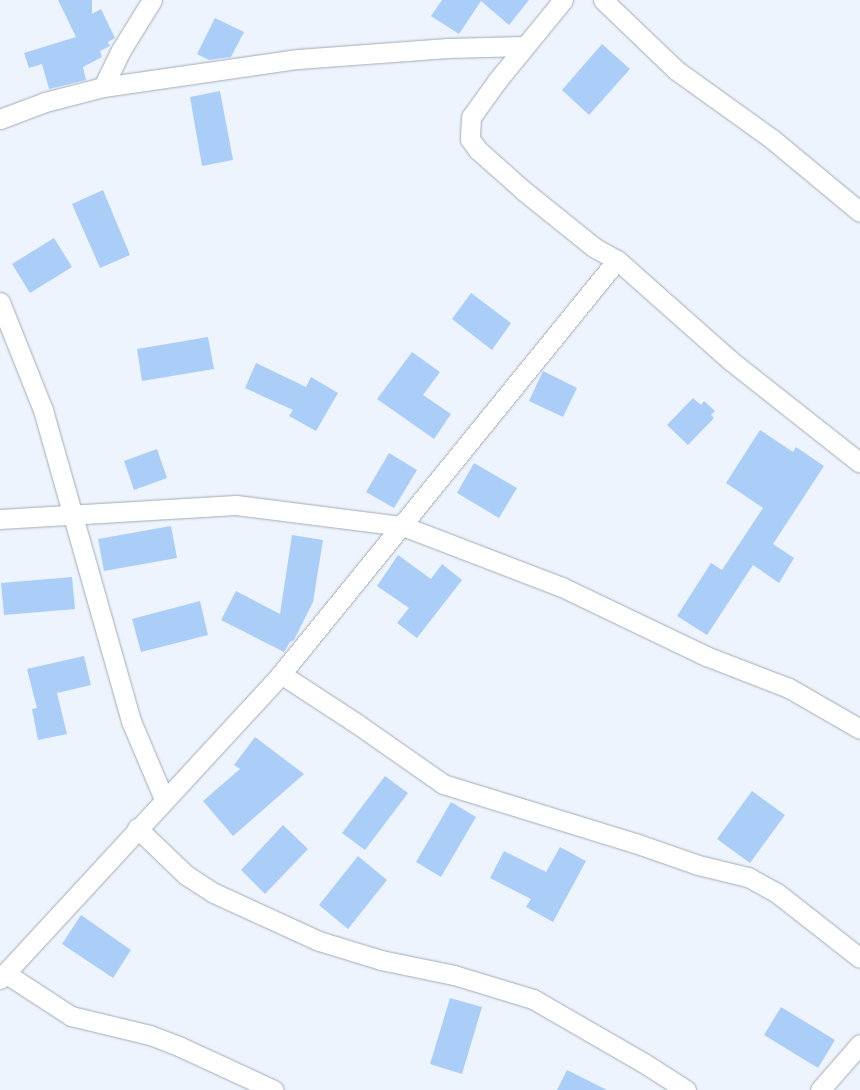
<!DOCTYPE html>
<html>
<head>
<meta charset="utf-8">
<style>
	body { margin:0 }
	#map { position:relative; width:860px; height:1090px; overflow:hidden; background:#edf4fe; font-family:"Titillium Web",sans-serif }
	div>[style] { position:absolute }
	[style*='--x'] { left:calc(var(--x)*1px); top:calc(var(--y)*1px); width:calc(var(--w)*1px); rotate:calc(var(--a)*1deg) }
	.building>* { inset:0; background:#abcef8 }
	.roads { filter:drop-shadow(0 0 1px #a4abb4) drop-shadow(0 0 1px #a4abb4) }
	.minor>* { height:19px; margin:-9.5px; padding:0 9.5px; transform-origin:9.5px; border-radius:9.5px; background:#fff }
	span { translate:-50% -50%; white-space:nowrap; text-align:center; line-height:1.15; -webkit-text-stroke:4.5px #edf4fe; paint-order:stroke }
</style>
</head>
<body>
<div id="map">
	<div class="building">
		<div style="clip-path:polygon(58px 0,92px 0,92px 14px,101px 9px,115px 38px,108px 42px,110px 46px,100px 51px,102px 57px,83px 67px,86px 80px,49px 89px,42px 64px,29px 68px,24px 53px,76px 37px)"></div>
		<div style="clip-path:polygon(442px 0,529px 0,509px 25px,481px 1px,459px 34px,431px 16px)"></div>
		<div style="clip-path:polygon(215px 18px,244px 32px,231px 57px,209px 60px,197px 54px)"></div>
		<div style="clip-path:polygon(602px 44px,630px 69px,589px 115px,562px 90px)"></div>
		<div style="clip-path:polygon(220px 91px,233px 160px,202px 166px,190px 97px)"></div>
		<div style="clip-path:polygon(103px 190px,130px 255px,100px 268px,72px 204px)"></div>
		<div style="clip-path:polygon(54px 238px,72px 267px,30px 293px,12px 264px)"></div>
		<div style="clip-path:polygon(471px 293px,511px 323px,492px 350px,452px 319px)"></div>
		<div style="clip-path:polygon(208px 337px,214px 369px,142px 381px,137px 349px)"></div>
		<div style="clip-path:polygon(412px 352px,440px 372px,423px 395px,451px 414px,434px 439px,377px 399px)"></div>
		<div style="clip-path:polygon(256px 363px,306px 387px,311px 377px,338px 393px,316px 431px,289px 416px,293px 410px,245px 388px)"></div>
		<div style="clip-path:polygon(543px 371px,577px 388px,563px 417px,529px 401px)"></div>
		<div style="clip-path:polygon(693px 398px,701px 405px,704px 401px,715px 411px,711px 415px,714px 418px,688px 445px,667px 425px)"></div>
		<div style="clip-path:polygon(760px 430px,793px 452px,796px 447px,824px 466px,773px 544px,794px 558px,779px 583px,753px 565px,707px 635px,677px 616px,711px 563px,722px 570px,763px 508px,726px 483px)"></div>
		<div style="clip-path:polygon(157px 449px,167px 478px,134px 490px,124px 461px)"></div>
		<div style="clip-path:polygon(389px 453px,417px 470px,394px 508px,366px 492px)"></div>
		<div style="clip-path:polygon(474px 463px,517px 488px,499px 518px,457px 493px)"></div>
		<div style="clip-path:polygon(171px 526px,177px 558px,104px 571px,98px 539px)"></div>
		<div style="clip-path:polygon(292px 535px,323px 540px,313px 602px,294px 640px,290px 642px,284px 652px,221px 620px,236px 591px,280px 614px)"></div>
		<div style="clip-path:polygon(398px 555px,431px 579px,442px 564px,462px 580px,417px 638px,397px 623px,409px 608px,377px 586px)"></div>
		<div style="clip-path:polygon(72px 577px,75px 609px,4px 615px,1px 583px)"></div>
		<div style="clip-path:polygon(200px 601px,208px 635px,141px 652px,132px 619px)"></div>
		<div style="clip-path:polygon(84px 656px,91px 685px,57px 693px,67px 734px,38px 740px,32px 709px,37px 708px,27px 669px)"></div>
		<div style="clip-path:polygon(255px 737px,304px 774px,233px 836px,203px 801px,240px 769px,234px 765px)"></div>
		<div style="clip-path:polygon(385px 776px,408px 793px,365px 850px,342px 833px)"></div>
		<div style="clip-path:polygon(752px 791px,785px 815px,750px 863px,717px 839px)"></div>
		<div style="clip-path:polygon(451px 802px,476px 817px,441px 877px,416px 862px)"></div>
		<div style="clip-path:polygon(283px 825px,308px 849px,265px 894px,241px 870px)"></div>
		<div style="clip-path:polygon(560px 847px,586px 861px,553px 922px,526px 907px,531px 899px,490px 878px,504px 851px,546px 872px)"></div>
		<div style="clip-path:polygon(358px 856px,387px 880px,348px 929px,319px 905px)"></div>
		<div style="clip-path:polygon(81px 915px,131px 950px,113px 978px,62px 944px)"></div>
		<div style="clip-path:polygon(450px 998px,482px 1007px,462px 1074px,430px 1064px)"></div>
		<div style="clip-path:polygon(781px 1007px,835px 1040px,818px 1068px,764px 1035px)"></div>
		<div style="clip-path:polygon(567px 1070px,607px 1090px,557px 1090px)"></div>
	</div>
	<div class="roads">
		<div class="minor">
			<div style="--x:152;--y:0;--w:59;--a:121.8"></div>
			<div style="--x:121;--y:50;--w:41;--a:115.9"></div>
			<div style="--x:103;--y:87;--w:197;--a:-8.2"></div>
			<div style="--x:298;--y:59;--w:150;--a:-4.2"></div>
			<div style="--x:448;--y:48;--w:77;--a:-1.5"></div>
			<div style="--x:563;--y:0;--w:104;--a:129.2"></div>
			<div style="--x:497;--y:81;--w:44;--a:125.8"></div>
			<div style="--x:471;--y:117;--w:22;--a:93"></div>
			<div style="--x:470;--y:139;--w:14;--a:54"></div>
			<div style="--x:478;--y:150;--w:62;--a:41.7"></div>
			<div style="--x:524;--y:191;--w:91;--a:38.8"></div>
			<div style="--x:595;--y:248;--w:25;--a:29"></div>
			<div style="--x:617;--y:260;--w:152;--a:41.5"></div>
			<div style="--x:731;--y:361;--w:164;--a:38.3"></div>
			<div style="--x:603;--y:0;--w:101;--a:43.8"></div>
			<div style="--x:676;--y:70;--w:118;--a:35.7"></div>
			<div style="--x:772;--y:139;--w:114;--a:39.7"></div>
			<div style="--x:0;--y:119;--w:48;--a:-20.7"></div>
			<div style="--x:45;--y:102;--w:60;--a:-14.5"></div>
			<div style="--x:0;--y:302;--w:116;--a:68.3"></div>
			<div style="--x:43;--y:410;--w:323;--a:74.2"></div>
			<div style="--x:131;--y:721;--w:85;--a:67.1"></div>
			<div style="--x:0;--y:519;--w:236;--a:-3.4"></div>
			<div style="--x:236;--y:505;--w:168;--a:7.2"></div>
			<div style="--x:403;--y:526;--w:170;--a:21"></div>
			<div style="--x:562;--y:587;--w:160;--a:25.6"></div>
			<div style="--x:706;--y:656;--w:89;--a:21.1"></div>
			<div style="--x:789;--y:688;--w:82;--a:30"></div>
			<div style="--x:281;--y:674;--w:90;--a:33.2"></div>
			<div style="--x:356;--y:723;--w:106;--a:35"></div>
			<div style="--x:443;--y:784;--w:201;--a:17.1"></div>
			<div style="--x:635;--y:843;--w:67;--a:19.2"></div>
			<div style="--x:698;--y:865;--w:51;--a:13.5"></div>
			<div style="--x:748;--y:877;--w:33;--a:29"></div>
			<div style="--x:777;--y:893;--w:105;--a:38.1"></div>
			<div style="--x:137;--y:828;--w:68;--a:43.8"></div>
			<div style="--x:186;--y:875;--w:33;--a:33"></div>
			<div style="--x:214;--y:893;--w:115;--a:24.6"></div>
			<div style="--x:319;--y:941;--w:65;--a:17"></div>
			<div style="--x:381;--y:960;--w:75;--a:11.6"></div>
			<div style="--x:454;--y:975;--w:83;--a:16.9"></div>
			<div style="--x:533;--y:999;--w:128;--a:30"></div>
			<div style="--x:644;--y:1063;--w:50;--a:32.7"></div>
			<div style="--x:5;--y:973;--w:79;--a:33.1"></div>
			<div style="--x:71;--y:1016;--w:81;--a:13.5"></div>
			<div style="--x:150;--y:1035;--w:33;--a:21"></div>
			<div style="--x:181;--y:1047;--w:102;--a:24.8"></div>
			<div style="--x:0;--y:979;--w:415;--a:-47.3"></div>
			<div style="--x:281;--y:674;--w:533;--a:-50.94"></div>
			<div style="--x:820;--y:1090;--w:61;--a:-49"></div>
		</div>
	</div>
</div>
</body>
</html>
